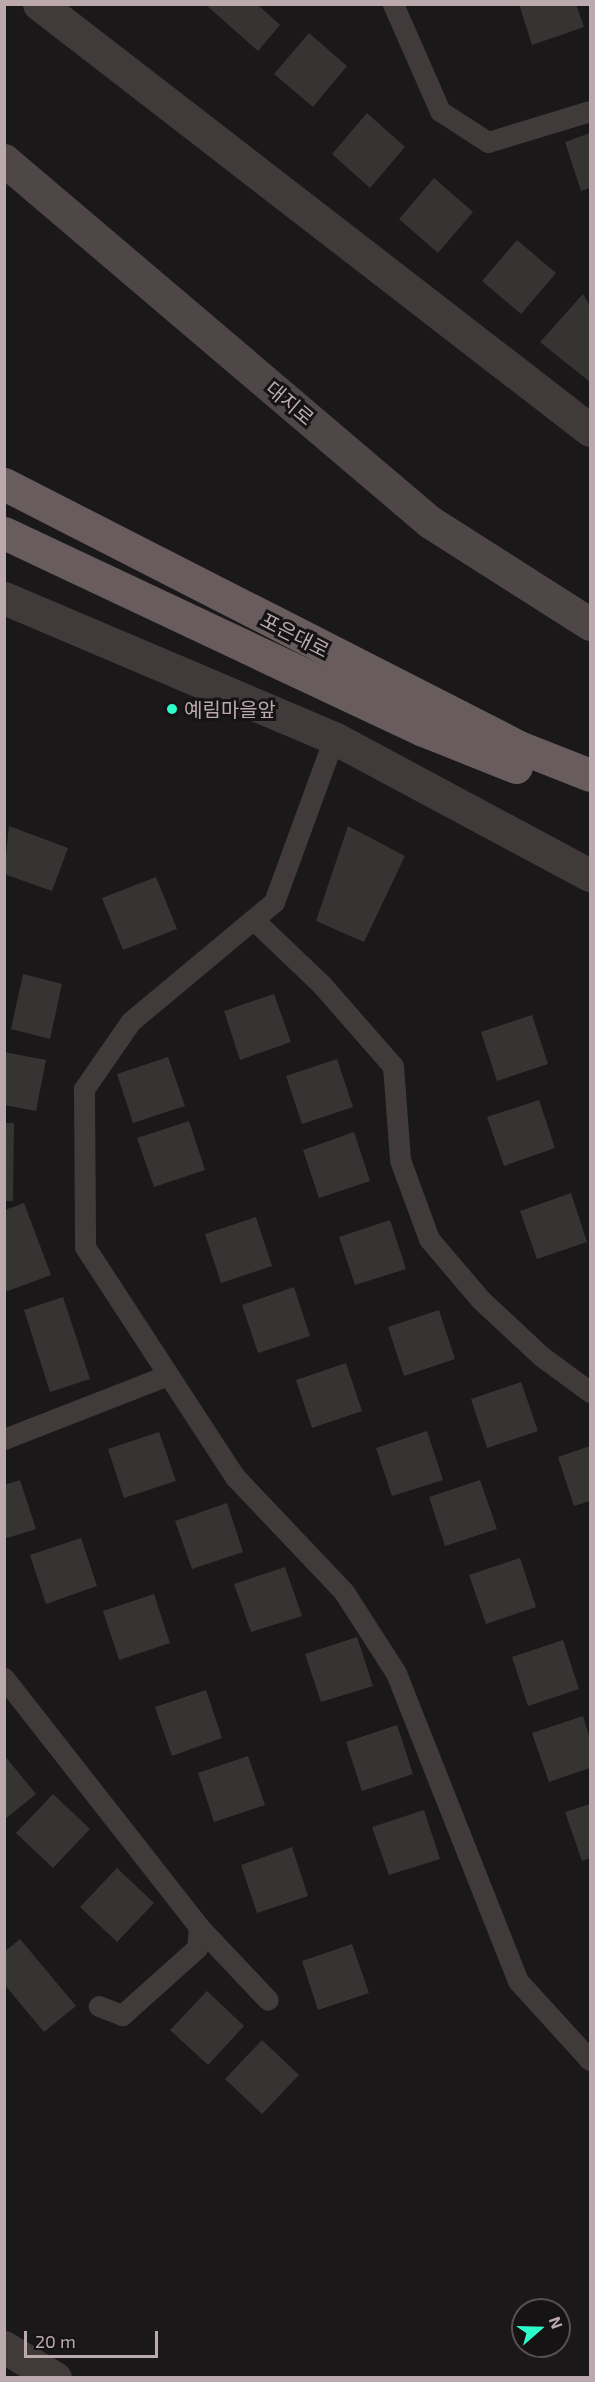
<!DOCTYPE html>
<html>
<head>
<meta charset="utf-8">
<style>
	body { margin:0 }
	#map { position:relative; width:595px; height:2382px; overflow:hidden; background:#1a1818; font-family:"Exo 2","Noto Sans KR",sans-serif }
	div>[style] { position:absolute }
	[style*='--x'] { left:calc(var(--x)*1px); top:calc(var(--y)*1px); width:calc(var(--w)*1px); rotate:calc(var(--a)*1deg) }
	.building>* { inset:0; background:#363333 }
	.service>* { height:21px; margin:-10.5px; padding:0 10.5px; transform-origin:10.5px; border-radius:10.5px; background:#413a3b }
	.minor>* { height:33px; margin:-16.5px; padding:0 16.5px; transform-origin:16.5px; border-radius:16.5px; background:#413a3b }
	.tertiary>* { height:33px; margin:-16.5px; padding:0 16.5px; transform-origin:16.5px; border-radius:16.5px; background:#413a3b }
	.secondary>* { height:33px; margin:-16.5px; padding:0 16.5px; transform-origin:16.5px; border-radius:16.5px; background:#4f4648 }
	.trunk>* { height:33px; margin:-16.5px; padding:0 16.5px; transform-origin:16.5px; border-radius:16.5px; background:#685c5e }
	.dots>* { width:16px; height:16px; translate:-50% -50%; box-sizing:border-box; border:3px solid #151313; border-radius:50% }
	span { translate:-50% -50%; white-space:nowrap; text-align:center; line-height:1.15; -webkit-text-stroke:6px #151313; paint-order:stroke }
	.street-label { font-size:20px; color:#bba9ad }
	.poi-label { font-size:20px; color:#bba9ad }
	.left { translate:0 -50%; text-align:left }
	.frame { position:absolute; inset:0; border:6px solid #bba9ad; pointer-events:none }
	.north { position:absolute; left:511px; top:2298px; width:60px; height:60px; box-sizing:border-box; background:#151313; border:2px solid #574f51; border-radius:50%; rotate:70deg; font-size:16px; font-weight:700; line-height:24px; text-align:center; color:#bba9ad }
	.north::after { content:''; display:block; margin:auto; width:21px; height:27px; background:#2dfdcb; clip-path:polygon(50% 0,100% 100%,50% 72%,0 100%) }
	.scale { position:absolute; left:24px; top:2331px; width:134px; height:27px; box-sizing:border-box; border:3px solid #bba9ad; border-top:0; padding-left:8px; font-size:18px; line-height:21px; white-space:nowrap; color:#bba9ad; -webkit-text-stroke:4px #151313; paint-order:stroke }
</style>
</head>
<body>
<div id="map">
	<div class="building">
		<div style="clip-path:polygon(205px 4px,257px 4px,280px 25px,258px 51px)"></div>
		<div style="clip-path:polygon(519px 4px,576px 4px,584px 27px,532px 45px)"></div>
		<div style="clip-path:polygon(309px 33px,347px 66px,313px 107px,274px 74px)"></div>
		<div style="clip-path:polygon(367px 113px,405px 147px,370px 188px,332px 154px)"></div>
		<div style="clip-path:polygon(590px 133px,590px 188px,581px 191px,565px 142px)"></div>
		<div style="clip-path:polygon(434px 178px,473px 212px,438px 253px,399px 219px)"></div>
		<div style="clip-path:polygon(517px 240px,556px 273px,521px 314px,482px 281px)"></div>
		<div style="clip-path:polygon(583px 294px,590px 306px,590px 382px,540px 342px)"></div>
		<div style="clip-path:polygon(9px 826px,68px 848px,52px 891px,4px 874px)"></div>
		<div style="clip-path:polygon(348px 826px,405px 856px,364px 942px,316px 921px)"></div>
		<div style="clip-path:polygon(156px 877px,177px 929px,123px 950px,102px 898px)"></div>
		<div style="clip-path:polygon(23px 974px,62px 984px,50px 1039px,11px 1029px)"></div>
		<div style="clip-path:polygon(274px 994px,291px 1042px,240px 1060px,224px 1011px)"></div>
		<div style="clip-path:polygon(532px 1015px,548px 1064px,497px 1081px,481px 1032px)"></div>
		<div style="clip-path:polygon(4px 1052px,46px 1060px,36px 1111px,4px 1105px)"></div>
		<div style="clip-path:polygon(168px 1057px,185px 1106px,133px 1123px,117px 1074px)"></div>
		<div style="clip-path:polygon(337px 1059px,353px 1107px,302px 1124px,286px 1076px)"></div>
		<div style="clip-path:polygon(539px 1100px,555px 1148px,504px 1166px,487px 1117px)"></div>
		<div style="clip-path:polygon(189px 1121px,205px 1170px,154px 1187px,137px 1138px)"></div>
		<div style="clip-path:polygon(5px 1123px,14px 1123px,13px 1201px,5px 1201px)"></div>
		<div style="clip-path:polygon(354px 1132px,370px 1181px,319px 1198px,303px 1150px)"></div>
		<div style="clip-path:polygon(571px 1193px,587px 1242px,537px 1259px,520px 1211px)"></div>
		<div style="clip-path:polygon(24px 1203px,51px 1275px,5px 1292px,5px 1210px)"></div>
		<div style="clip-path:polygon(256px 1217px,272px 1266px,221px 1283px,205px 1234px)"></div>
		<div style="clip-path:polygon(390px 1220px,406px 1269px,355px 1285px,339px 1237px)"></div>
		<div style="clip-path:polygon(294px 1287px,310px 1336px,258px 1353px,242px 1305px)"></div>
		<div style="clip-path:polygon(63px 1297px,90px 1379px,50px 1392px,24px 1310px)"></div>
		<div style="clip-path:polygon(439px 1310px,455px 1359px,404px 1376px,388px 1327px)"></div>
		<div style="clip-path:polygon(346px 1363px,362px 1411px,312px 1428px,296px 1380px)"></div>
		<div style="clip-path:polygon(521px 1382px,538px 1431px,487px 1448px,471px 1399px)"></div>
		<div style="clip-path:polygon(427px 1431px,443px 1480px,392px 1496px,376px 1448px)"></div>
		<div style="clip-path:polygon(159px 1432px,176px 1481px,124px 1498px,108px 1449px)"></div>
		<div style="clip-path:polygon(590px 1446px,590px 1501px,574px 1506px,558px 1457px)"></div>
		<div style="clip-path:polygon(20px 1480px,36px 1529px,4px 1539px,4px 1485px)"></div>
		<div style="clip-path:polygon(480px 1480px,497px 1529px,445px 1546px,429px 1497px)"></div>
		<div style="clip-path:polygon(227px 1503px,243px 1552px,192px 1569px,175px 1521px)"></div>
		<div style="clip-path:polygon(81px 1538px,97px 1586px,46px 1604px,30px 1555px)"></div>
		<div style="clip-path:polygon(520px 1558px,536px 1607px,486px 1624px,469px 1575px)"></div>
		<div style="clip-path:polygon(285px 1567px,302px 1616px,251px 1632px,234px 1584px)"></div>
		<div style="clip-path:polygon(154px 1594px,170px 1643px,119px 1660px,103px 1611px)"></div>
		<div style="clip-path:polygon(357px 1637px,373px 1686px,321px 1702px,305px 1654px)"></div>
		<div style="clip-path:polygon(563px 1640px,579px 1689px,528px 1706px,512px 1657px)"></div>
		<div style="clip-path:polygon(206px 1690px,222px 1738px,172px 1756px,155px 1707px)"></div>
		<div style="clip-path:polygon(583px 1716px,590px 1739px,590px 1768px,549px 1782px,532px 1733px)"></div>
		<div style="clip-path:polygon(397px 1725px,413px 1774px,362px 1791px,346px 1742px)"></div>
		<div style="clip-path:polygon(4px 1755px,36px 1794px,4px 1820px)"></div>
		<div style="clip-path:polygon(248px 1756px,265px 1805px,214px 1822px,198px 1773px)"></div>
		<div style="clip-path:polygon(53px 1794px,90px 1829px,53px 1868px,16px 1833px)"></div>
		<div style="clip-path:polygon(590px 1804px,590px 1858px,582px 1861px,565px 1812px)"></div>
		<div style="clip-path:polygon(424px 1810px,440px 1859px,389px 1875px,372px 1827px)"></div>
		<div style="clip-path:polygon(292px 1847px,308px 1896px,257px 1913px,241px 1865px)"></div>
		<div style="clip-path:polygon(117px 1868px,154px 1903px,117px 1942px,80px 1907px)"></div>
		<div style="clip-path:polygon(20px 1939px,76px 2006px,44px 2032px,4px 1984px,4px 1952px)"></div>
		<div style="clip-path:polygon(352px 1944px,369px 1993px,318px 2010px,302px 1961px)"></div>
		<div style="clip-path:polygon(207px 1991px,244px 2026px,208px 2065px,170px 2030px)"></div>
		<div style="clip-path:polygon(262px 2040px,299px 2075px,262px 2114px,225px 2079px)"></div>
	</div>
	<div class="service">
		<div style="--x:393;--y:4;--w:117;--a:66.3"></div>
		<div style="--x:440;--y:111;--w:57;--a:32.9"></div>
		<div style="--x:488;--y:142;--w:107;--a:-16.9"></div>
		<div style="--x:334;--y:738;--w:175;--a:110.1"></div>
		<div style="--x:274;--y:902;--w:186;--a:140.2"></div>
		<div style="--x:131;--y:1021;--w:83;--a:124.7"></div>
		<div style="--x:84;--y:1089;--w:158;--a:89.6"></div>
		<div style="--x:85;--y:1247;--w:275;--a:56.9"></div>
		<div style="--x:235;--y:1477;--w:158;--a:46.5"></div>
		<div style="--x:344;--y:1592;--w:96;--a:57.3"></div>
		<div style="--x:396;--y:1673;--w:331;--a:68.4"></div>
		<div style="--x:518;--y:1981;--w:107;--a:47.7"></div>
		<div style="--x:254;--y:920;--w:94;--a:43.7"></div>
		<div style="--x:322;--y:985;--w:108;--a:48.8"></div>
		<div style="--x:393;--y:1066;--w:94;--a:85.7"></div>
		<div style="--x:400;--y:1160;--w:84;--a:69.8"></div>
		<div style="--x:429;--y:1239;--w:80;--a:49.6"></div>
		<div style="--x:481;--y:1300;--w:82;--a:43"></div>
		<div style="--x:541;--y:1356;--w:61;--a:36.3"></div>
		<div style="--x:4;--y:1439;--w:176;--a:-21.3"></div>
		<div style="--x:4;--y:1678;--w:316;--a:51.9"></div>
		<div style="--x:199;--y:1927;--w:21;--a:95"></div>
		<div style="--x:197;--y:1948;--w:101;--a:138.2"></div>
		<div style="--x:122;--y:2015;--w:25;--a:-159"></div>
		<div style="--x:199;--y:1927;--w:100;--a:46.6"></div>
	</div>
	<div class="minor">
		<div style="--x:39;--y:4;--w:696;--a:37.71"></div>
		<div style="--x:4;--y:2347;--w:60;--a:31.3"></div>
	</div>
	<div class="tertiary">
		<div style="--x:4;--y:598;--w:358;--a:23"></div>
		<div style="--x:334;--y:738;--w:290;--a:28.2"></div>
	</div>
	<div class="secondary">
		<div style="--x:4;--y:160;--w:559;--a:40.36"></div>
		<div style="--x:430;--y:522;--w:190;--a:32.5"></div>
	</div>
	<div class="trunk">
		<div style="--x:4;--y:484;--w:578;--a:27.05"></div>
		<div style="--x:519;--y:747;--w:76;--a:21.5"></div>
		<div style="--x:4;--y:533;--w:463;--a:25.2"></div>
		<div style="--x:423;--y:730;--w:100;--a:21.7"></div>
	</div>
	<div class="dots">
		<div style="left:172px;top:709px;background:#2dfdcb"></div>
	</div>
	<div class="street-label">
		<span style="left:290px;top:403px;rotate:40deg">대지로</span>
		<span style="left:295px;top:635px;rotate:27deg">포은대로</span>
	</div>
	<div class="poi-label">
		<span class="left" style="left:184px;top:709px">예림마을앞</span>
	</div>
	<div class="frame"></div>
	<div class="north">N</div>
	<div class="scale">20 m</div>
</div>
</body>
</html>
